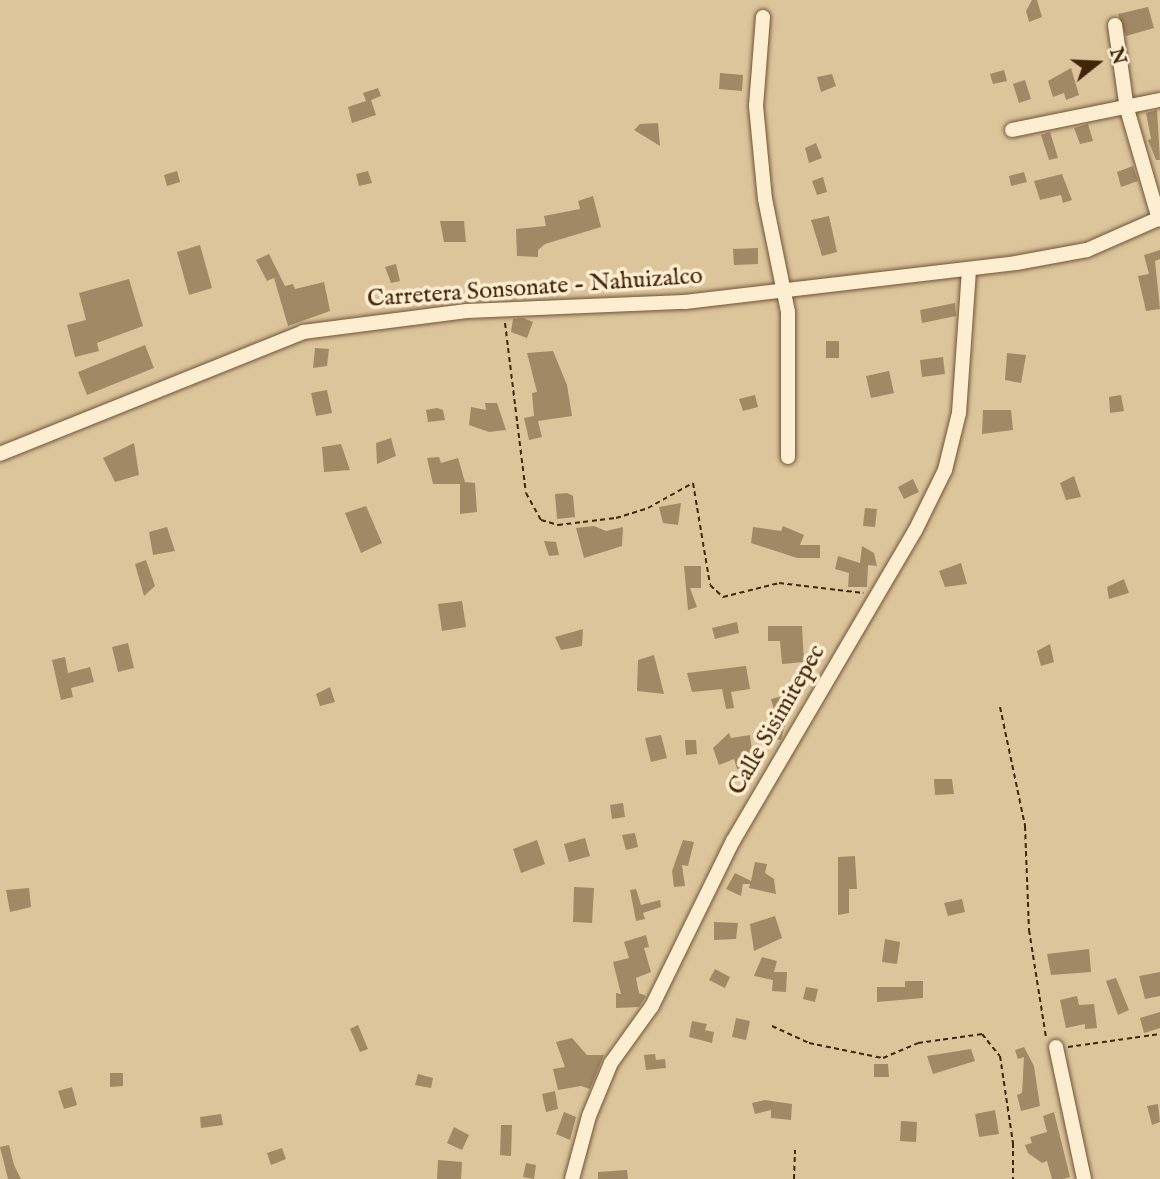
<!DOCTYPE html>
<html>
<head>
<meta charset="utf-8">
<style>
	body { margin:0 }
	#map { position:relative; width:1160px; height:1179px; overflow:hidden; background:#fce5b8; font-family:"IM FELL English",serif }
	div>[style] { position:absolute }
	[style*='--x'] { left:calc(var(--x)*1px); top:calc(var(--y)*1px); width:calc(var(--w)*1px); rotate:calc(var(--a)*1deg) }
	.green>* { inset:0; background:#dcc49b }
	.building>* { inset:0; background:#a28965 }
	.path>* { height:2px; margin-top:-1px; transform-origin:0; background:repeating-linear-gradient(90deg,#41250b 0 5px,transparent 0 8.5px) }
	.roads { filter:drop-shadow(0 0 2px #705536) drop-shadow(0 0 2px #705536) }
	.minor>* { height:14px; margin:-7px; padding:0 7px; transform-origin:7px; border-radius:7px; background:#fdeed1 }
	span { translate:-50% -50%; white-space:nowrap; text-align:center; line-height:1.15; -webkit-text-stroke:7px #fdeed1; paint-order:stroke }
	.street-label { font-size:24px; color:#41250b }
	.north { position:absolute; left:1062px; top:28px; width:70px; height:70px; -webkit-text-stroke:5px #fdeed1; paint-order:stroke; rotate:72deg; font-size:19px; font-weight:700; line-height:28px; text-align:center; color:#41250b }
	.north::after { content:''; display:block; margin:auto; width:24px; height:32px; background:#41250b; clip-path:polygon(50% 0,100% 100%,50% 72%,0 100%) }
</style>
</head>
<body>
<div id="map">
	<div class="green">
		<div style="clip-path:polygon(0 0,1160px 0,1160px 1179px,0 1179px)"></div>
	</div>
	<div class="building">
		<div style="clip-path:polygon(1032px 0,1037px 0,1042px 17px,1029px 22px,1026px 11px)"></div>
		<div style="clip-path:polygon(1148px 7px,1154px 28px,1126px 36px,1118px 14px)"></div>
		<div style="clip-path:polygon(1071px 68px,1079px 95px,1066px 100px,1064px 93px,1053px 97px,1048px 81px)"></div>
		<div style="clip-path:polygon(1004px 70px,1007px 81px,993px 84px,990px 74px)"></div>
		<div style="clip-path:polygon(720px 73px,743px 75px,742px 91px,719px 89px)"></div>
		<div style="clip-path:polygon(832px 74px,836px 86px,821px 92px,817px 77px)"></div>
		<div style="clip-path:polygon(1025px 80px,1031px 99px,1019px 103px,1013px 84px)"></div>
		<div style="clip-path:polygon(378px 88px,381px 96px,371px 100px,376px 115px,352px 123px,348px 107px,366px 101px,363px 93px)"></div>
		<div style="clip-path:polygon(1157px 110px,1160px 160px,1156px 160px,1148px 140px,1151px 139px,1146px 113px)"></div>
		<div style="clip-path:polygon(658px 123px,660px 146px,634px 130px,640px 124px)"></div>
		<div style="clip-path:polygon(1088px 124px,1093px 141px,1080px 144px,1074px 128px)"></div>
		<div style="clip-path:polygon(1050px 132px,1058px 158px,1049px 160px,1041px 135px)"></div>
		<div style="clip-path:polygon(816px 143px,822px 158px,809px 163px,805px 148px)"></div>
		<div style="clip-path:polygon(1133px 166px,1138px 181px,1121px 187px,1117px 172px)"></div>
		<div style="clip-path:polygon(177px 171px,180px 182px,167px 186px,164px 175px)"></div>
		<div style="clip-path:polygon(368px 171px,372px 183px,359px 186px,356px 174px)"></div>
		<div style="clip-path:polygon(1024px 172px,1027px 182px,1011px 186px,1009px 176px)"></div>
		<div style="clip-path:polygon(1062px 174px,1072px 200px,1063px 203px,1061px 195px,1040px 200px,1034px 181px)"></div>
		<div style="clip-path:polygon(823px 177px,827px 192px,817px 195px,812px 181px)"></div>
		<div style="clip-path:polygon(593px 196px,601px 227px,545px 244px,538px 250px,538px 257px,517px 256px,516px 229px,546px 226px,544px 216px,580px 209px,578px 201px)"></div>
		<div style="clip-path:polygon(829px 216px,837px 252px,822px 256px,811px 220px)"></div>
		<div style="clip-path:polygon(440px 221px,464px 221px,466px 242px,444px 242px)"></div>
		<div style="clip-path:polygon(200px 245px,212px 288px,189px 295px,177px 252px)"></div>
		<div style="clip-path:polygon(758px 248px,758px 264px,734px 265px,733px 249px)"></div>
		<div style="clip-path:polygon(1160px 250px,1160px 259px,1155px 261px,1160px 309px,1146px 311px,1138px 276px,1149px 274px,1144px 255px)"></div>
		<div style="clip-path:polygon(269px 254px,285px 286px,293px 284px,295px 289px,324px 282px,330px 311px,288px 326px,274px 278px,267px 281px,256px 260px)"></div>
		<div style="clip-path:polygon(396px 264px,400px 281px,391px 283px,385px 267px)"></div>
		<div style="clip-path:polygon(129px 279px,143px 326px,97px 343px,99px 351px,75px 357px,67px 325px,86px 320px,79px 293px)"></div>
		<div style="clip-path:polygon(955px 303px,956px 316px,922px 323px,920px 310px)"></div>
		<div style="clip-path:polygon(523px 318px,533px 322px,527px 338px,511px 332px,513px 319px)"></div>
		<div style="clip-path:polygon(826px 341px,839px 341px,839px 358px,826px 358px)"></div>
		<div style="clip-path:polygon(145px 345px,154px 368px,87px 395px,78px 372px)"></div>
		<div style="clip-path:polygon(315px 348px,329px 349px,327px 366px,313px 368px)"></div>
		<div style="clip-path:polygon(553px 351px,567px 385px,572px 416px,538px 421px,542px 437px,529px 440px,524px 418px,534px 416px,532px 393px,537px 392px,527px 353px)"></div>
		<div style="clip-path:polygon(1007px 353px,1026px 355px,1021px 383px,1005px 380px)"></div>
		<div style="clip-path:polygon(943px 357px,945px 374px,922px 377px,920px 360px)"></div>
		<div style="clip-path:polygon(889px 371px,894px 393px,871px 398px,866px 376px)"></div>
		<div style="clip-path:polygon(327px 390px,332px 413px,316px 416px,311px 393px)"></div>
		<div style="clip-path:polygon(755px 395px,758px 407px,743px 411px,739px 399px)"></div>
		<div style="clip-path:polygon(1121px 395px,1124px 411px,1110px 413px,1109px 397px)"></div>
		<div style="clip-path:polygon(485px 403px,497px 403px,506px 430px,489px 432px,469px 425px,471px 407px,486px 410px)"></div>
		<div style="clip-path:polygon(437px 408px,443px 410px,445px 420px,428px 422px,426px 410px)"></div>
		<div style="clip-path:polygon(983px 410px,1011px 410px,1013px 430px,982px 434px)"></div>
		<div style="clip-path:polygon(391px 438px,396px 456px,377px 464px,376px 443px)"></div>
		<div style="clip-path:polygon(134px 443px,139px 475px,115px 482px,103px 458px)"></div>
		<div style="clip-path:polygon(341px 444px,350px 470px,324px 472px,322px 447px)"></div>
		<div style="clip-path:polygon(439px 457px,441px 463px,458px 458px,465px 482px,475px 483px,477px 512px,460px 514px,460px 484px,433px 484px,427px 458px)"></div>
		<div style="clip-path:polygon(1074px 476px,1081px 497px,1066px 500px,1060px 483px)"></div>
		<div style="clip-path:polygon(913px 479px,919px 492px,904px 499px,898px 487px)"></div>
		<div style="clip-path:polygon(567px 493px,573px 496px,575px 517px,557px 519px,555px 494px)"></div>
		<div style="clip-path:polygon(681px 503px,678px 525px,663px 523px,659px 507px)"></div>
		<div style="clip-path:polygon(366px 506px,382px 543px,361px 553px,345px 513px)"></div>
		<div style="clip-path:polygon(865px 508px,877px 509px,875px 527px,863px 526px)"></div>
		<div style="clip-path:polygon(594px 526px,606px 531px,623px 527px,622px 546px,584px 558px,576px 528px)"></div>
		<div style="clip-path:polygon(783px 526px,804px 535px,800px 545px,820px 545px,820px 558px,797px 558px,751px 543px,753px 527px,781px 531px)"></div>
		<div style="clip-path:polygon(167px 527px,175px 551px,153px 555px,149px 532px)"></div>
		<div style="clip-path:polygon(544px 541px,556px 542px,559px 555px,549px 556px)"></div>
		<div style="clip-path:polygon(862px 546px,874px 553px,877px 566px,868px 565px,867px 587px,848px 587px,849px 573px,835px 569px,838px 556px,860px 563px)"></div>
		<div style="clip-path:polygon(146px 560px,155px 586px,144px 596px,135px 564px)"></div>
		<div style="clip-path:polygon(961px 563px,967px 584px,945px 587px,939px 571px)"></div>
		<div style="clip-path:polygon(684px 566px,701px 566px,701px 588px,690px 588px,697px 607px,688px 610px)"></div>
		<div style="clip-path:polygon(1124px 579px,1129px 593px,1109px 599px,1107px 587px)"></div>
		<div style="clip-path:polygon(462px 601px,466px 627px,442px 631px,438px 604px)"></div>
		<div style="clip-path:polygon(737px 622px,739px 633px,715px 639px,712px 628px)"></div>
		<div style="clip-path:polygon(768px 626px,802px 626px,804px 662px,782px 664px,780px 641px,768px 641px)"></div>
		<div style="clip-path:polygon(583px 629px,582px 646px,561px 650px,555px 637px)"></div>
		<div style="clip-path:polygon(128px 643px,134px 668px,118px 672px,112px 647px)"></div>
		<div style="clip-path:polygon(1050px 644px,1054px 662px,1041px 666px,1037px 651px)"></div>
		<div style="clip-path:polygon(654px 655px,664px 694px,637px 691px,638px 660px)"></div>
		<div style="clip-path:polygon(65px 657px,68px 673px,90px 667px,94px 682px,71px 688px,73px 697px,61px 700px,52px 660px)"></div>
		<div style="clip-path:polygon(746px 666px,750px 689px,731px 692px,734px 708px,726px 709px,722px 689px,692px 692px,687px 673px)"></div>
		<div style="clip-path:polygon(330px 687px,335px 702px,320px 706px,316px 694px)"></div>
		<div style="clip-path:polygon(790px 694px,792px 712px,788px 713px,781px 740px,759px 735px,762px 721px,778px 724px,771px 699px)"></div>
		<div style="clip-path:polygon(729px 733px,731px 738px,750px 735px,754px 766px,737px 769px,734px 759px,719px 765px,713px 748px)"></div>
		<div style="clip-path:polygon(661px 735px,667px 758px,651px 762px,645px 738px)"></div>
		<div style="clip-path:polygon(685px 740px,696px 740px,697px 754px,686px 755px)"></div>
		<div style="clip-path:polygon(934px 779px,952px 779px,954px 794px,935px 795px)"></div>
		<div style="clip-path:polygon(623px 803px,625px 817px,612px 819px,610px 805px)"></div>
		<div style="clip-path:polygon(635px 833px,638px 847px,626px 850px,622px 835px)"></div>
		<div style="clip-path:polygon(585px 838px,590px 856px,569px 862px,564px 844px)"></div>
		<div style="clip-path:polygon(537px 840px,545px 864px,521px 873px,513px 849px)"></div>
		<div style="clip-path:polygon(683px 840px,694px 842px,688px 866px,682px 865px,685px 886px,674px 887px,672px 871px)"></div>
		<div style="clip-path:polygon(855px 856px,857px 889px,849px 889px,849px 913px,838px 915px,838px 857px)"></div>
		<div style="clip-path:polygon(755px 862px,767px 864px,765px 873px,774px 879px,776px 894px,749px 888px,750px 884px,743px 884px,741px 896px,726px 889px,735px 873px,751px 881px)"></div>
		<div style="clip-path:polygon(574px 887px,594px 888px,592px 923px,573px 922px)"></div>
		<div style="clip-path:polygon(29px 888px,31px 907px,10px 912px,6px 890px)"></div>
		<div style="clip-path:polygon(636px 889px,641px 905px,660px 900px,661px 907px,643px 913px,645px 919px,636px 921px,630px 890px)"></div>
		<div style="clip-path:polygon(962px 899px,965px 912px,948px 916px,944px 903px)"></div>
		<div style="clip-path:polygon(775px 916px,782px 938px,754px 951px,750px 924px)"></div>
		<div style="clip-path:polygon(714px 922px,738px 923px,736px 939px,714px 940px)"></div>
		<div style="clip-path:polygon(646px 935px,649px 947px,644px 948px,651px 972px,636px 978px,639px 993px,646px 996px,639px 1007px,616px 1008px,616px 993px,621px 994px,613px 962px,629px 958px,624px 942px)"></div>
		<div style="clip-path:polygon(885px 939px,900px 942px,897px 964px,882px 962px)"></div>
		<div style="clip-path:polygon(1089px 949px,1091px 972px,1051px 975px,1047px 954px)"></div>
		<div style="clip-path:polygon(762px 957px,777px 961px,774px 972px,787px 972px,786px 992px,772px 991px,773px 980px,754px 976px)"></div>
		<div style="clip-path:polygon(715px 969px,730px 977px,725px 988px,709px 980px)"></div>
		<div style="clip-path:polygon(1160px 972px,1160px 996px,1145px 999px,1139px 976px)"></div>
		<div style="clip-path:polygon(1116px 978px,1129px 1010px,1118px 1015px,1106px 981px)"></div>
		<div style="clip-path:polygon(905px 981px,923px 981px,923px 998px,877px 1002px,877px 987px,905px 987px)"></div>
		<div style="clip-path:polygon(806px 987px,818px 989px,815px 1002px,803px 999px)"></div>
		<div style="clip-path:polygon(1077px 996px,1079px 1005px,1094px 1004px,1097px 1028px,1085px 1029px,1085px 1024px,1066px 1028px,1060px 1000px)"></div>
		<div style="clip-path:polygon(1160px 1012px,1160px 1028px,1144px 1033px,1140px 1018px)"></div>
		<div style="clip-path:polygon(736px 1018px,750px 1021px,746px 1040px,732px 1037px)"></div>
		<div style="clip-path:polygon(692px 1021px,707px 1024px,705px 1030px,714px 1032px,712px 1043px,689px 1037px)"></div>
		<div style="clip-path:polygon(358px 1025px,368px 1049px,360px 1052px,350px 1029px)"></div>
		<div style="clip-path:polygon(572px 1038px,587px 1055px,604px 1055px,590px 1089px,581px 1086px,558px 1090px,553px 1069px,565px 1067px,556px 1042px)"></div>
		<div style="clip-path:polygon(1024px 1047px,1034px 1066px,1040px 1106px,1021px 1111px,1017px 1095px,1022px 1093px,1024px 1057px,1018px 1059px,1015px 1050px)"></div>
		<div style="clip-path:polygon(971px 1049px,975px 1061px,933px 1074px,927px 1056px)"></div>
		<div style="clip-path:polygon(655px 1054px,656px 1060px,665px 1059px,666px 1068px,646px 1070px,644px 1055px)"></div>
		<div style="clip-path:polygon(874px 1064px,888px 1064px,889px 1077px,874px 1077px)"></div>
		<div style="clip-path:polygon(110px 1073px,123px 1073px,123px 1086px,110px 1087px)"></div>
		<div style="clip-path:polygon(418px 1074px,433px 1078px,431px 1088px,415px 1085px)"></div>
		<div style="clip-path:polygon(72px 1087px,77px 1105px,64px 1109px,58px 1091px)"></div>
		<div style="clip-path:polygon(555px 1091px,558px 1109px,546px 1112px,542px 1094px)"></div>
		<div style="clip-path:polygon(765px 1100px,792px 1104px,791px 1120px,771px 1118px,771px 1110px,755px 1114px,752px 1103px)"></div>
		<div style="clip-path:polygon(1158px 1104px,1160px 1122px,1152px 1125px,1147px 1106px)"></div>
		<div style="clip-path:polygon(995px 1110px,999px 1134px,979px 1137px,975px 1114px)"></div>
		<div style="clip-path:polygon(564px 1112px,576px 1117px,570px 1140px,556px 1134px)"></div>
		<div style="clip-path:polygon(1054px 1112px,1070px 1177px,1063px 1179px,1052px 1179px,1047px 1161px,1042px 1163px,1028px 1153px,1025px 1145px,1032px 1143px,1030px 1137px,1047px 1132px,1043px 1116px)"></div>
		<div style="clip-path:polygon(221px 1114px,223px 1125px,201px 1128px,200px 1117px)"></div>
		<div style="clip-path:polygon(901px 1121px,917px 1122px,916px 1142px,900px 1141px)"></div>
		<div style="clip-path:polygon(501px 1125px,512px 1125px,511px 1156px,500px 1155px)"></div>
		<div style="clip-path:polygon(454px 1127px,469px 1135px,462px 1150px,447px 1143px)"></div>
		<div style="clip-path:polygon(9px 1145px,14px 1165px,21px 1179px,8px 1179px,0 1147px)"></div>
		<div style="clip-path:polygon(282px 1148px,286px 1159px,271px 1165px,267px 1153px)"></div>
		<div style="clip-path:polygon(438px 1160px,462px 1162px,461px 1179px,437px 1179px)"></div>
		<div style="clip-path:polygon(526px 1163px,536px 1165px,534px 1179px,523px 1177px)"></div>
		<div style="clip-path:polygon(627px 1170px,628px 1179px,598px 1179px,598px 1172px)"></div>
	</div>
	<div class="path">
		<div style="--x:505;--y:323;--w:171;--a:83"></div>
		<div style="--x:526;--y:493;--w:31;--a:61"></div>
		<div style="--x:541;--y:520;--w:18;--a:16"></div>
		<div style="--x:558;--y:525;--w:58;--a:-6.9"></div>
		<div style="--x:616;--y:518;--w:34;--a:-17"></div>
		<div style="--x:648;--y:508;--w:51;--a:-29.1"></div>
		<div style="--x:693;--y:483;--w:103;--a:80.5"></div>
		<div style="--x:710;--y:585;--w:18;--a:43"></div>
		<div style="--x:723;--y:597;--w:58;--a:-14"></div>
		<div style="--x:779;--y:583;--w:85;--a:6.8"></div>
		<div style="--x:1000;--y:707;--w:122;--a:78.1"></div>
		<div style="--x:1025;--y:826;--w:104;--a:87.8"></div>
		<div style="--x:1029;--y:930;--w:108;--a:81"></div>
		<div style="--x:772;--y:1026;--w:41;--a:24.7"></div>
		<div style="--x:809;--y:1043;--w:76;--a:11.5"></div>
		<div style="--x:883;--y:1058;--w:38;--a:-23"></div>
		<div style="--x:918;--y:1043;--w:65;--a:-8"></div>
		<div style="--x:982;--y:1034;--w:28;--a:51"></div>
		<div style="--x:1000;--y:1056;--w:88;--a:81.5"></div>
		<div style="--x:1013;--y:1143;--w:36;--a:90"></div>
		<div style="--x:1068;--y:1047;--w:93;--a:-8"></div>
		<div style="--x:794;--y:1179;--w:29;--a:-88"></div>
	</div>
	<div class="roads">
		<div class="minor">
			<div style="--x:763;--y:17;--w:89;--a:94.5"></div>
			<div style="--x:756;--y:106;--w:93;--a:84.5"></div>
			<div style="--x:765;--y:199;--w:115;--a:78.5"></div>
			<div style="--x:788;--y:312;--w:145;--a:90"></div>
			<div style="--x:1115;--y:25;--w:85;--a:81.9"></div>
			<div style="--x:1127;--y:109;--w:115;--a:73.8"></div>
			<div style="--x:1012;--y:130;--w:151;--a:-11.5"></div>
			<div style="--x:0;--y:454;--w:327;--a:-21.9"></div>
			<div style="--x:303;--y:332;--w:165;--a:-7.3"></div>
			<div style="--x:467;--y:311;--w:218;--a:-2.4"></div>
			<div style="--x:685;--y:302;--w:333;--a:-6.7"></div>
			<div style="--x:1016;--y:263;--w:72;--a:-10.4"></div>
			<div style="--x:1087;--y:250;--w:80;--a:-23.7"></div>
			<div style="--x:1056;--y:1047;--w:135;--a:78"></div>
			<div style="--x:572;--y:1179;--w:65;--a:-74.9"></div>
			<div style="--x:589;--y:1116;--w:57;--a:-67.5"></div>
			<div style="--x:611;--y:1063;--w:70;--a:-54.3"></div>
			<div style="--x:652;--y:1006;--w:184;--a:-63.9"></div>
			<div style="--x:733;--y:841;--w:359;--a:-59.6"></div>
			<div style="--x:915;--y:531;--w:68;--a:-63.8"></div>
			<div style="--x:945;--y:470;--w:59;--a:-76.2"></div>
			<div style="--x:959;--y:413;--w:144;--a:-86"></div>
		</div>
	</div>
	<div class="street-label">
		<span style="left:535px;top:288px;rotate:-4deg">Carretera Sonsonate - Nahuizalco</span>
		<span style="left:777px;top:720px;rotate:-60deg">Calle Sisimitepec</span>
	</div>
	<div class="north">N</div>
</div>
</body>
</html>
